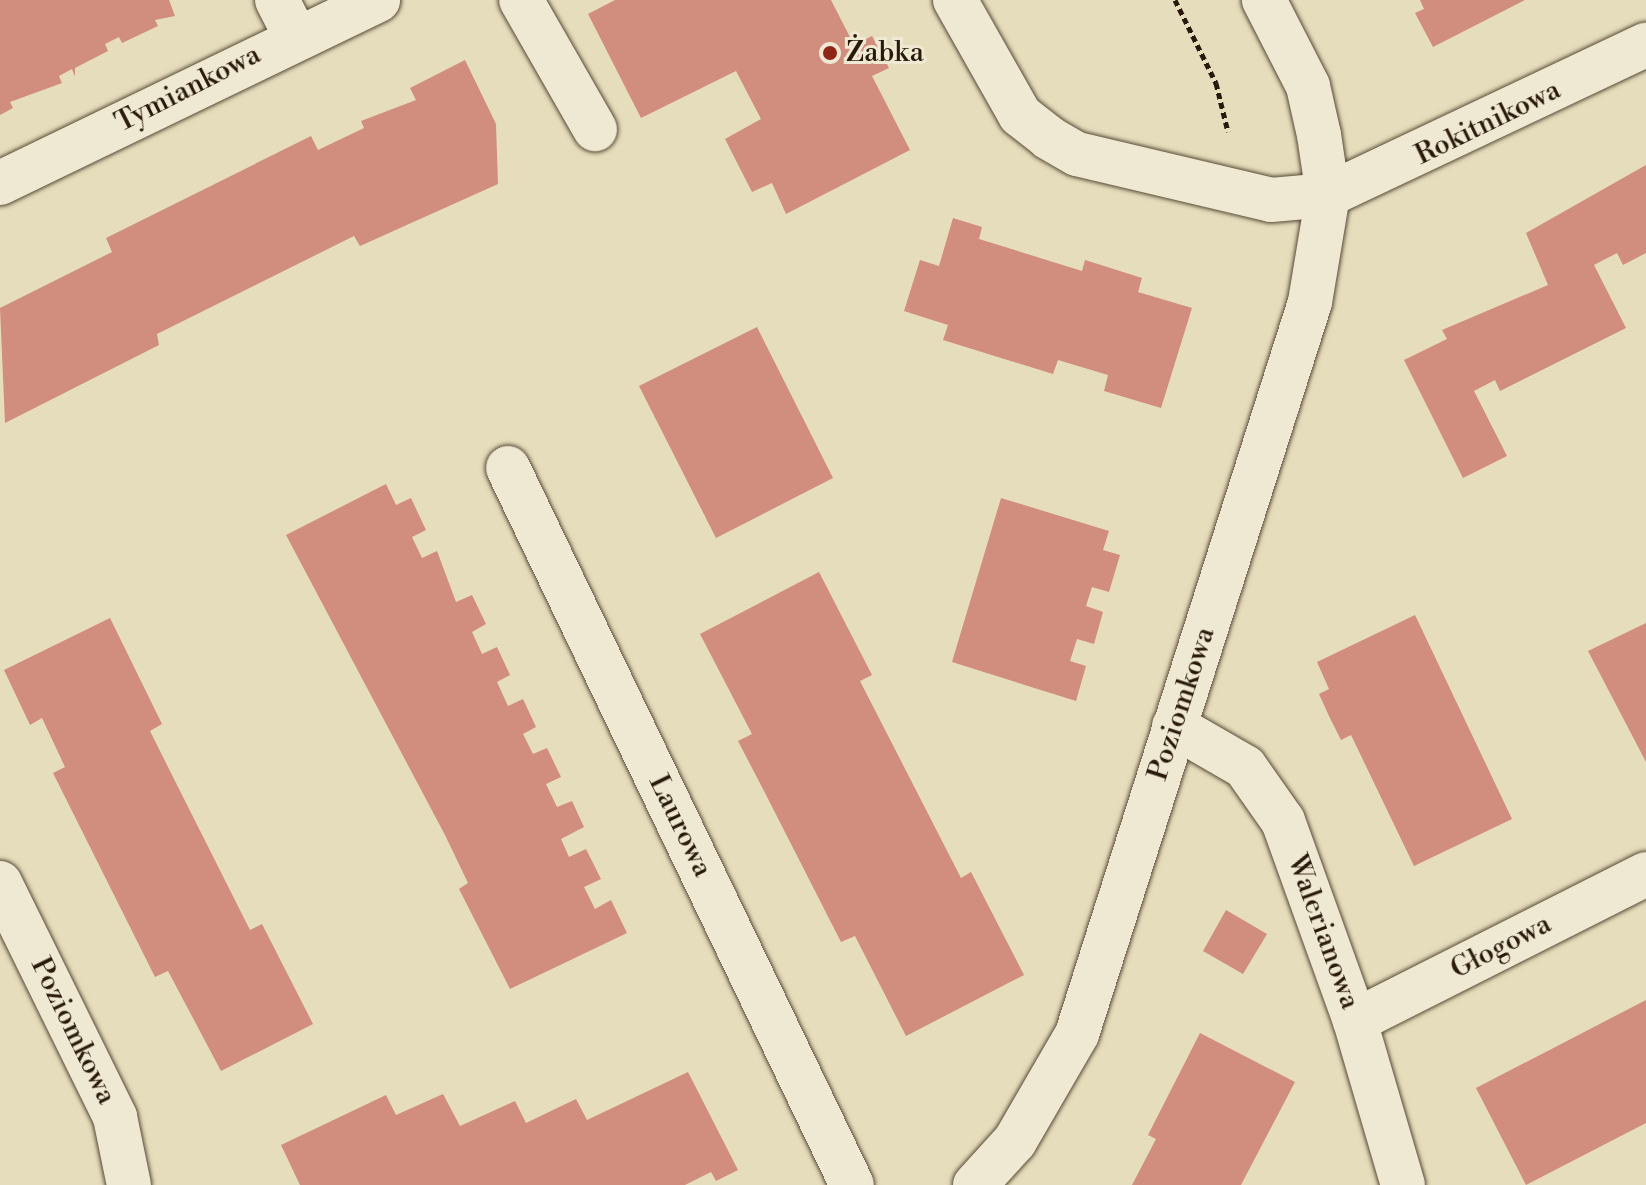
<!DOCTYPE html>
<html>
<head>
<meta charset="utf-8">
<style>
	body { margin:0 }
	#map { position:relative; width:1646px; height:1185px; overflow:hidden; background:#e6ddbc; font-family:"Libre Bodoni",serif }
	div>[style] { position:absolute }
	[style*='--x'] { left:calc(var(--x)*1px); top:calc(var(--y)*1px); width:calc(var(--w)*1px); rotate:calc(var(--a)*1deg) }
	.building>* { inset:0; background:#d18d7d }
	.path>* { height:5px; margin-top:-2.5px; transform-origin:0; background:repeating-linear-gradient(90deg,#29190a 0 6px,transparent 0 10px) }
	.roads { filter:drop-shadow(0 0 2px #584a36) drop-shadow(0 0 2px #584a36) }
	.minor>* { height:44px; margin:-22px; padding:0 22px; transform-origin:22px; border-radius:22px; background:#efe9d3 }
	.dots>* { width:22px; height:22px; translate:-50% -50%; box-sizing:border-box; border:4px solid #efe9d3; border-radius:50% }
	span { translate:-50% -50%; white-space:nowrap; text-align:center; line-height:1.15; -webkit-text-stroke:6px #efe9d3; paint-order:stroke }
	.poi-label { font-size:28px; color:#29190a }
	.left { translate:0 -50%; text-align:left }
	.street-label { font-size:28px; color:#29190a }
</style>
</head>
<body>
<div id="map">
	<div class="building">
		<div style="clip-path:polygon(0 0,169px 0,175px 16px,155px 20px,158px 26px,122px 43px,119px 37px,105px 44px,108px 51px,75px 68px,75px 77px,72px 69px,59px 76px,62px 83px,10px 102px,13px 108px,0 115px)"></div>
		<div style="clip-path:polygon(615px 0,831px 0,854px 45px,872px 36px,889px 68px,872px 76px,910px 150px,786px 214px,772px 183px,752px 192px,725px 139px,761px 119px,736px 71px,641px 118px,588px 14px)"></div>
		<div style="clip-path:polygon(1420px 0,1525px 0,1433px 47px,1415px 13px,1424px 9px)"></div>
		<div style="clip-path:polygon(465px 60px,496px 124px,498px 184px,360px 246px,354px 236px,157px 334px,159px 345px,5px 423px,0 308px,112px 252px,106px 238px,305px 139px,311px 136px,318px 150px,364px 128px,361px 121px,416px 100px,410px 88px)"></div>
		<div style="clip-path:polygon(1646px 165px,1646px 253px,1623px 265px,1617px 253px,1594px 265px,1626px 328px,1500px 391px,1495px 380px,1474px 391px,1507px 456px,1463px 478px,1404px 360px,1447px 339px,1442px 330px,1548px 285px,1526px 233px)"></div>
		<div style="clip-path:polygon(953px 218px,982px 227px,979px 239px,1082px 271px,1085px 260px,1142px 278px,1138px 292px,1192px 308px,1161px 408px,1104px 391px,1108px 375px,1058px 360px,1053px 374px,943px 340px,948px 325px,904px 311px,920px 260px,939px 266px)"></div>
		<div style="clip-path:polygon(757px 327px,833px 478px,716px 538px,639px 386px)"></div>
		<div style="clip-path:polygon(386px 484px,396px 505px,411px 498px,426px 530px,412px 537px,422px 558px,437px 551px,456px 602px,472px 595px,486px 624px,472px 632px,482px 654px,497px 647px,510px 675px,497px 682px,508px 706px,523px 699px,536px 727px,523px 734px,533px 754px,547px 748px,561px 777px,546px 784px,557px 807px,572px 801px,584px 827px,561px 839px,569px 857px,586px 849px,601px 879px,584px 887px,595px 909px,611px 900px,627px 933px,510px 989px,459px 889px,468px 883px,445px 835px,286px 535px)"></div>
		<div style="clip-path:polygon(1001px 498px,1109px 531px,1103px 550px,1120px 555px,1109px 592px,1092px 587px,1086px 606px,1103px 612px,1094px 644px,1077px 639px,1070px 661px,1086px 666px,1076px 701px,952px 662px)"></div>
		<div style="clip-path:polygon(819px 572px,872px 675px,860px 681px,961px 878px,971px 872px,1024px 975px,906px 1036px,855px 936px,841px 942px,764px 791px,738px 741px,752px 734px,700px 634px)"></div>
		<div style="clip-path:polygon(1415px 615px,1512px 819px,1414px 866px,1351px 735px,1341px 740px,1329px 716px,1319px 694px,1329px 689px,1317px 662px)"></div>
		<div style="clip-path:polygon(110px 618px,162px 724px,150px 731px,174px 779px,250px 930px,262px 924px,313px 1024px,221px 1071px,168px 971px,155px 977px,53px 773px,65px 767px,42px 718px,30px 725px,4px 670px)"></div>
		<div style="clip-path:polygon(1646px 623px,1646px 762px,1588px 651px)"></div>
		<div style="clip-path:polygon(1226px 910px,1267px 934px,1243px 974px,1203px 951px)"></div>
		<div style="clip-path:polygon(1646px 1000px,1646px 1123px,1526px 1185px,1476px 1088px)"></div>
		<div style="clip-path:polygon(1200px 1033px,1295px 1082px,1241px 1185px,1132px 1185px,1156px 1139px,1148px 1135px)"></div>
		<div style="clip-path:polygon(688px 1072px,738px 1170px,716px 1181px,711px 1172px,685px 1185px,300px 1185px,281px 1145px,386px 1095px,396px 1115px,443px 1094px,460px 1126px,515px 1101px,526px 1123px,576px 1099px,587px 1120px)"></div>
	</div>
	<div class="path">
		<div style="--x:1175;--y:0;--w:93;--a:63.7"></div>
		<div style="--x:1216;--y:83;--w:50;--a:76.2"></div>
	</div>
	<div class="roads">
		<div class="minor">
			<div style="--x:277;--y:0;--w:39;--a:63"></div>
			<div style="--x:521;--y:0;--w:149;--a:60.2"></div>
			<div style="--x:955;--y:0;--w:132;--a:60.5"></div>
			<div style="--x:1020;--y:115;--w:37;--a:38"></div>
			<div style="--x:1049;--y:138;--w:32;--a:30"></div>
			<div style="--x:1077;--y:154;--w:199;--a:13.3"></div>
			<div style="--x:1271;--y:200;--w:57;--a:-5"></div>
			<div style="--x:1328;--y:195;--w:352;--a:-25.3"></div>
			<div style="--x:0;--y:183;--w:420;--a:-25.8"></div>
			<div style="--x:508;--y:468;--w:795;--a:64.37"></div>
			<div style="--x:1174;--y:726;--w:82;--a:30"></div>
			<div style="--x:1245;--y:767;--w:66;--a:54.9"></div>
			<div style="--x:1283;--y:821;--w:213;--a:70.2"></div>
			<div style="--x:1355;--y:1021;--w:171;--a:73.7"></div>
			<div style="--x:0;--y:883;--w:261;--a:63.8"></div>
			<div style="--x:115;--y:1117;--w:69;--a:78.4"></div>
			<div style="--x:1355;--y:1021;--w:326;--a:-26.8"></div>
			<div style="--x:975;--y:1185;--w:59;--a:-47.7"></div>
			<div style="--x:1015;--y:1141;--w:124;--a:-59.9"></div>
			<div style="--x:1077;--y:1034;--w:768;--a:-72.34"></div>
			<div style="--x:1310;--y:302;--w:109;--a:-80.5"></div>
			<div style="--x:1328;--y:195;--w:61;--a:-98.5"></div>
			<div style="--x:1319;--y:135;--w:50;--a:-102.7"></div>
			<div style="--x:1308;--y:86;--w:97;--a:-117.1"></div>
		</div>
	</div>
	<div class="dots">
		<div style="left:830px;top:53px;background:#8f2418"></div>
	</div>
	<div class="poi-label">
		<span class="left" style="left:846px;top:53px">Żabka</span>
	</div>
	<div class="street-label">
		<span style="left:188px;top:89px;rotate:-27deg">Tymiankowa</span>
		<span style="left:1488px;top:123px;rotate:-26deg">Rokitnikowa</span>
		<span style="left:1182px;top:704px;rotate:-72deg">Poziomkowa</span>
		<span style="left:680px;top:826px;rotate:64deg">Laurowa</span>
		<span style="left:1323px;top:932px;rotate:70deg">Walerianowa</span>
		<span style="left:1501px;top:947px;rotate:-27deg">Głogowa</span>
		<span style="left:73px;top:1031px;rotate:64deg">Poziomkowa</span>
	</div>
</div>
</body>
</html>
